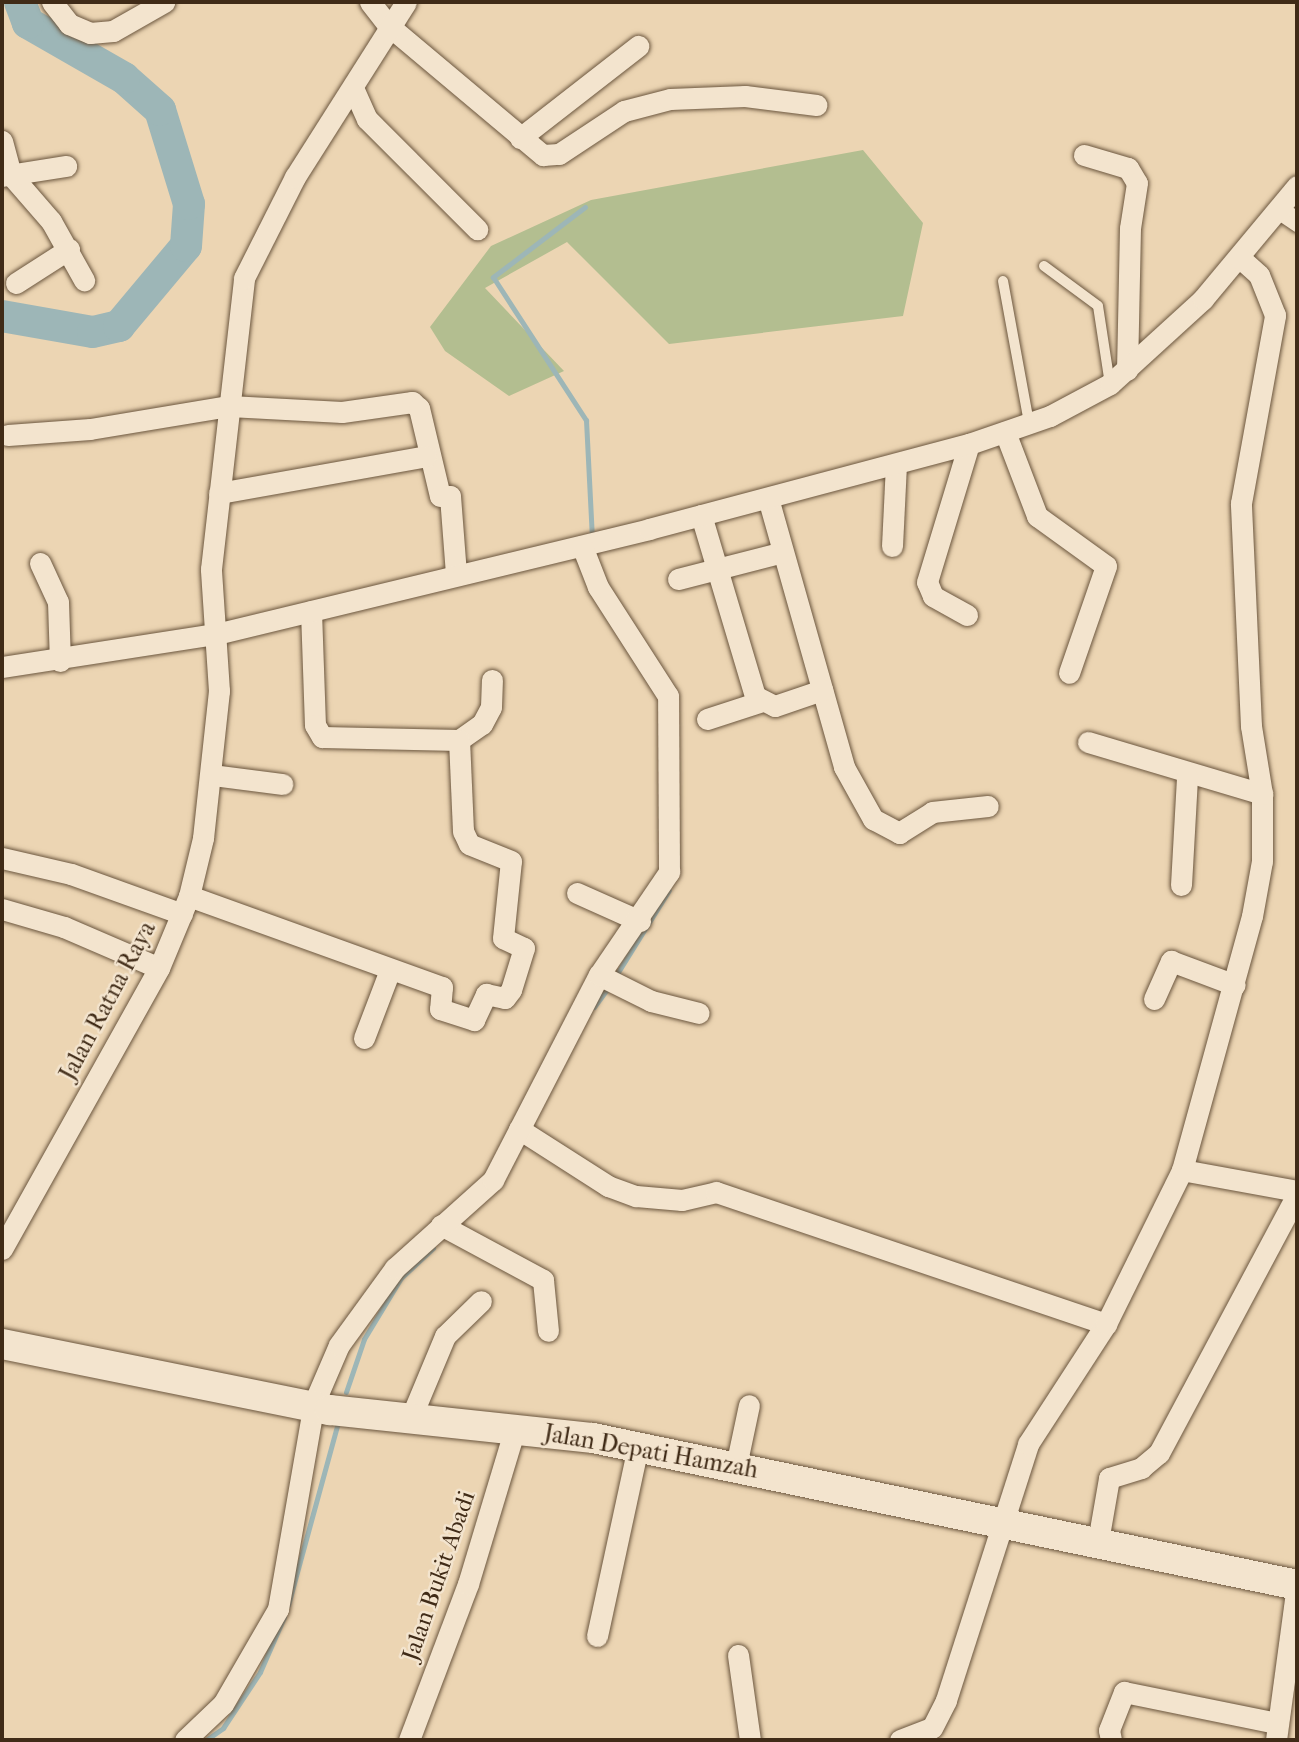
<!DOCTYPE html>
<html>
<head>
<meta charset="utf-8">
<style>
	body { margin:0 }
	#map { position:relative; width:1299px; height:1742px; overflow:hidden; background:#ecd5b3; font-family:"IM FELL French Canon",serif }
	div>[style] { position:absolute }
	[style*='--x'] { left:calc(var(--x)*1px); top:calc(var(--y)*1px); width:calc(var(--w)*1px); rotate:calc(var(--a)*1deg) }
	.green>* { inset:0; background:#b3be90 }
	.stream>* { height:5px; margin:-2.5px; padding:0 2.5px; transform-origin:2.5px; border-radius:2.5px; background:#9db6b7 }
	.river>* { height:32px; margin:-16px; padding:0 16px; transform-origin:16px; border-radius:16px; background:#9db6b7 }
	.roads { filter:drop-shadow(0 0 2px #6b563e) drop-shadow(0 0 2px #6b563e) }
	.service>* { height:10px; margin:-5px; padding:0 5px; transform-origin:5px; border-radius:5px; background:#f3e4ce }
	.minor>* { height:21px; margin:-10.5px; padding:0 10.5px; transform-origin:10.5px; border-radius:10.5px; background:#f3e4ce }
	.secondary>* { height:30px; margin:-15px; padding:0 15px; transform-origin:15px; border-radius:15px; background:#f3e4ce }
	span { translate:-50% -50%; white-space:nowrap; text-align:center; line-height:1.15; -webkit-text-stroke:5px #f3e4ce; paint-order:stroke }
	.street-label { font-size:24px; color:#402b17 }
	.frame { position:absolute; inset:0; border:4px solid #402b17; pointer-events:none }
</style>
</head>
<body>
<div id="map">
	<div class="green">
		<div style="clip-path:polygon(863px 150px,923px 223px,903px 316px,669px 344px,567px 242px,485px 288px,564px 371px,509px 396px,445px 351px,430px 327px,491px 246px,591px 200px)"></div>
	</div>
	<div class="stream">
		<div style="--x:585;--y:207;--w:116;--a:142.7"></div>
		<div style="--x:493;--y:277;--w:171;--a:57"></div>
		<div style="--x:586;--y:420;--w:117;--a:87.1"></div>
		<div style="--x:615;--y:977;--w:102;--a:-58.2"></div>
		<div style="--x:594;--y:1007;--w:27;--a:-54"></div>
		<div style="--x:346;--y:1392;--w:56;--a:-71.2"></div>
		<div style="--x:364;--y:1339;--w:71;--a:-58.8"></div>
		<div style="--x:401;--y:1278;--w:44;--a:-43.2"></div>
		<div style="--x:288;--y:1605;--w:186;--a:-74.7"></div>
		<div style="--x:206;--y:1740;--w:21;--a:-35"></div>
		<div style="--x:223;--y:1728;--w:67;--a:-56.5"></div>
		<div style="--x:260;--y:1672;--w:60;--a:-66.4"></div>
	</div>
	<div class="river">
		<div style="--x:2;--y:316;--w:92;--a:10"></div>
		<div style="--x:93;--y:332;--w:27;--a:-13"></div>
		<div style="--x:119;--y:326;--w:104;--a:-50.1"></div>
		<div style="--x:186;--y:246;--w:42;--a:-85.9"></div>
		<div style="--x:189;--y:204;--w:98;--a:-107.1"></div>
		<div style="--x:160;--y:110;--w:48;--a:-138.4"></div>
		<div style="--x:124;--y:78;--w:111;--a:-150.2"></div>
		<div style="--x:28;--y:23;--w:22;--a:-111"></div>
	</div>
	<div class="roads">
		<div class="service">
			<div style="--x:1281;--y:206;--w:19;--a:32"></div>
			<div style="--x:1276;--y:213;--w:25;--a:34"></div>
			<div style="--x:1044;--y:266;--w:67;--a:36.5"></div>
			<div style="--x:1098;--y:306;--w:79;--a:81.3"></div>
			<div style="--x:1003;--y:281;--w:144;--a:79.6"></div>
		</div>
		<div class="minor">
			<div style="--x:52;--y:2;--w:28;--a:52"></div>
			<div style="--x:69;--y:24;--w:23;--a:23"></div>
			<div style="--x:90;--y:33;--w:23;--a:-5"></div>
			<div style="--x:113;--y:31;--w:59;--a:-29.6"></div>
			<div style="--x:370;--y:2;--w:31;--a:52"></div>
			<div style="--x:389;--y:26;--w:201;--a:40"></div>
			<div style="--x:543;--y:155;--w:16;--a:-4"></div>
			<div style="--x:559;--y:154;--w:78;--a:-33.5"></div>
			<div style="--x:624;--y:111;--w:48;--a:-14.6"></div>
			<div style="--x:670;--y:99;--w:75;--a:-2.3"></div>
			<div style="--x:745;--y:96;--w:72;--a:7.2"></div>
			<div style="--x:354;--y:90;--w:32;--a:66"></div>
			<div style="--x:367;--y:119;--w:156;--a:45"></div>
			<div style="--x:520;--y:138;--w:150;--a:-37.9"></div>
			<div style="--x:2;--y:141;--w:35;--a:75"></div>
			<div style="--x:11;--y:175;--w:61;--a:49"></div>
			<div style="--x:51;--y:221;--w:68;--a:60.8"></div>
			<div style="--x:1084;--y:155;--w:46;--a:16.5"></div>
			<div style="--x:1128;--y:168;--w:17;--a:59"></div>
			<div style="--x:1137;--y:183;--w:46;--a:98.8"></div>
			<div style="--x:1130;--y:228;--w:142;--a:91.2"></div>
			<div style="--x:2;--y:176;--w:65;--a:-8.9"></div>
			<div style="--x:16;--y:283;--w:63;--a:-32.7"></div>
			<div style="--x:1005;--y:432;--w:90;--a:69.1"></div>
			<div style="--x:1037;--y:516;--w:85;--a:35.9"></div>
			<div style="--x:1106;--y:566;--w:113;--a:109.1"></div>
			<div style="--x:8;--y:435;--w:82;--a:-4.2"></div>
			<div style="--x:90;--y:429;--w:141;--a:-9.4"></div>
			<div style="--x:229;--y:406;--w:113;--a:3"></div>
			<div style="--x:342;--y:412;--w:71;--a:-8.1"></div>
			<div style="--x:412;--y:402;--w:9;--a:41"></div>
			<div style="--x:419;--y:408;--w:90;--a:76.6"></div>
			<div style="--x:440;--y:496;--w:10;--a:0"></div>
			<div style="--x:450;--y:496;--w:78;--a:85.6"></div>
			<div style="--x:219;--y:493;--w:210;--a:-10.1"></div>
			<div style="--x:768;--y:498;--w:280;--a:74.2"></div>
			<div style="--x:844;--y:767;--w:60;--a:60.9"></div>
			<div style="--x:873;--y:819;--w:30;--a:28"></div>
			<div style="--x:899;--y:833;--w:39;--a:-32"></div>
			<div style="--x:932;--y:812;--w:56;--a:-6.1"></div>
			<div style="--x:701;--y:515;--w:189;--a:73.4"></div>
			<div style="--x:755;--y:696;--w:22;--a:27"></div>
			<div style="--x:775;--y:706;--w:50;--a:-18.8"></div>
			<div style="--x:892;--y:546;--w:82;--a:-87.2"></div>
			<div style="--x:40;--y:563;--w:43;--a:65.2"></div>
			<div style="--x:58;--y:602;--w:59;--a:88.1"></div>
			<div style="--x:678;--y:579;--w:108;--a:-14.4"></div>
			<div style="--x:311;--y:611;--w:114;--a:88"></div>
			<div style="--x:315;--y:725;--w:14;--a:60"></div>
			<div style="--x:322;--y:737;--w:137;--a:1.3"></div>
			<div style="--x:459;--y:740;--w:28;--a:-35"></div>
			<div style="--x:482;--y:724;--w:19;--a:-62"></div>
			<div style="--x:491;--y:707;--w:27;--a:-88"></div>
			<div style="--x:967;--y:615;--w:39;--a:-151"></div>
			<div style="--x:933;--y:596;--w:15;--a:-113"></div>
			<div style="--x:927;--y:582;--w:144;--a:-73.1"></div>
			<div style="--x:2;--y:667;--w:217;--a:-8.8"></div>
			<div style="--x:216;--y:634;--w:446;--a:-13.6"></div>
			<div style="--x:649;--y:529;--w:331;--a:-14.9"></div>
			<div style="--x:969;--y:444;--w:86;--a:-19.1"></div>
			<div style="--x:1050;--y:416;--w:68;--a:-28.1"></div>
			<div style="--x:1110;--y:384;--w:126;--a:-42.4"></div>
			<div style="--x:1203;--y:299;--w:147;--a:-50.2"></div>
			<div style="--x:707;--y:719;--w:55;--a:-18.1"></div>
			<div style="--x:1088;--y:742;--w:182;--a:16.6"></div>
			<div style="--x:212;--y:775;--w:71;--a:7.3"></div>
			<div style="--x:2;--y:858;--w:71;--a:13.1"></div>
			<div style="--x:71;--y:874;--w:118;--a:19.8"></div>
			<div style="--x:1181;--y:885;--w:109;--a:-86.8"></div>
			<div style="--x:577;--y:893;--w:69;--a:24"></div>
			<div style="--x:189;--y:896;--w:269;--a:19.8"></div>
			<div style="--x:442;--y:987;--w:22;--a:95"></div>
			<div style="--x:440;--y:1009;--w:36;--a:18"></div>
			<div style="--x:474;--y:1020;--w:29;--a:-65"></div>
			<div style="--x:486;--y:994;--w:19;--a:12"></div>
			<div style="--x:505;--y:998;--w:10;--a:-53"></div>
			<div style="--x:511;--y:990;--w:44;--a:-72.8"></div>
			<div style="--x:524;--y:948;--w:23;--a:-155"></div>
			<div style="--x:503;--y:938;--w:77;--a:-84.1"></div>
			<div style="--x:511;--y:861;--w:45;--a:-158"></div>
			<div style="--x:469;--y:844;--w:14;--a:-115"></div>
			<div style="--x:463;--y:831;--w:91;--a:-92.5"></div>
			<div style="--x:2;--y:909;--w:65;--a:16.2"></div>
			<div style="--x:64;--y:927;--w:103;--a:23.3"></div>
			<div style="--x:599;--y:975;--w:58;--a:26.6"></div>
			<div style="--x:651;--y:1001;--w:49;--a:14"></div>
			<div style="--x:1154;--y:999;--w:42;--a:-65.9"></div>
			<div style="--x:1171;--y:961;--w:68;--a:20.6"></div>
			<div style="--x:364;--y:1038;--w:73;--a:-69.1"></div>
			<div style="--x:519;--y:1129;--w:106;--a:32.6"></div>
			<div style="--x:608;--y:1186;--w:30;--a:20"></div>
			<div style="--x:636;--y:1196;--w:46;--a:5"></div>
			<div style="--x:682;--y:1200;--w:35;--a:-13"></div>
			<div style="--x:716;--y:1192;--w:412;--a:18.7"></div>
			<div style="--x:1182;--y:1170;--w:117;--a:10.3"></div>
			<div style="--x:441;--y:1225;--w:116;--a:28.3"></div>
			<div style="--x:543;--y:1280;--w:51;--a:84.4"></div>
			<div style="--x:2;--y:1249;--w:322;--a:-60.8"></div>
			<div style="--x:159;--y:968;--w:78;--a:-67.4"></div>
			<div style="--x:189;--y:896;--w:60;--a:-76.4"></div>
			<div style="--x:203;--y:838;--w:148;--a:-83.8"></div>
			<div style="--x:219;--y:691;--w:122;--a:-93.8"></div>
			<div style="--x:211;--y:569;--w:293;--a:-83.5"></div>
			<div style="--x:244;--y:278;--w:113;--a:-63.2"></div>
			<div style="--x:295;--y:177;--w:207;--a:-57.6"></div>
			<div style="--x:412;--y:1415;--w:86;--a:-67.3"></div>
			<div style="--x:445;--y:1336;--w:50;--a:-44.2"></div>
			<div style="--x:736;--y:1466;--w:62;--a:-78"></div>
			<div style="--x:1097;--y:1547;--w:70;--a:-80.1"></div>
			<div style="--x:1109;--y:1478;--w:34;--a:-17"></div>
			<div style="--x:1141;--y:1468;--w:23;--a:-40"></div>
			<div style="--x:1159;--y:1453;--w:293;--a:-61.9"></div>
			<div style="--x:597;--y:1636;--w:193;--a:-77.8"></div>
			<div style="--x:738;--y:1655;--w:86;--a:82"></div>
			<div style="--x:185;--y:1740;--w:52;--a:-43.5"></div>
			<div style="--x:223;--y:1704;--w:110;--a:-59.9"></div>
			<div style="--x:278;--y:1609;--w:209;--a:-80.1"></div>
			<div style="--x:314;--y:1403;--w:63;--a:-66.7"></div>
			<div style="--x:339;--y:1345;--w:95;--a:-54"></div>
			<div style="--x:395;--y:1268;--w:132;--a:-41.9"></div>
			<div style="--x:493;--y:1180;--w:231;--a:-62.7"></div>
			<div style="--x:599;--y:975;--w:125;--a:-55.8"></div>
			<div style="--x:669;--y:872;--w:176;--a:-90.3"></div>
			<div style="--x:668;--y:696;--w:130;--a:-122.7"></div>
			<div style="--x:598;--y:587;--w:44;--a:-111.3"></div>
			<div style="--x:409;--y:1740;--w:167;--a:-69.3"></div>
			<div style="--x:468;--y:1584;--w:163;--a:-73.2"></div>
			<div style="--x:900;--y:1740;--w:34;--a:-21"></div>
			<div style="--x:932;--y:1728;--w:31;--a:-63"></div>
			<div style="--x:946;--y:1700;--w:269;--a:-72.2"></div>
			<div style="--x:1028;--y:1444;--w:143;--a:-57"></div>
			<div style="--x:1106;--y:1324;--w:172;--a:-63.7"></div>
			<div style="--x:1182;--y:1170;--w:263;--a:-74.6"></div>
			<div style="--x:1252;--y:916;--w:56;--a:-79.7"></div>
			<div style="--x:1262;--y:861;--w:67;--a:-90"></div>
			<div style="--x:1262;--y:794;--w:69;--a:-99.2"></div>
			<div style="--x:1251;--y:726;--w:223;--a:-92.6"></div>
			<div style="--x:1241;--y:503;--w:191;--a:-79.7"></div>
			<div style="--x:1275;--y:315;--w:43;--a:-111.8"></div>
			<div style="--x:1259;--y:275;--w:27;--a:-138"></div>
			<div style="--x:1111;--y:1740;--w:10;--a:-101"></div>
			<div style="--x:1109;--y:1730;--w:41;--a:-68.5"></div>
			<div style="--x:1124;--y:1692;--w:155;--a:11.5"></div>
			<div style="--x:1276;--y:1740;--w:156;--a:-82.3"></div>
		</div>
		<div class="secondary">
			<div style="--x:2;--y:1344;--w:335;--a:11.4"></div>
			<div style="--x:330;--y:1410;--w:264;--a:6.1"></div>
			<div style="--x:593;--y:1438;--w:719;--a:11.79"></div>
		</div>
	</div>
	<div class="street-label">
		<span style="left:108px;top:1001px;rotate:-62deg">Jalan Ratna Raya</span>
		<span style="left:651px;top:1452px;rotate:10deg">Jalan Depati Hamzah</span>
		<span style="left:439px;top:1576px;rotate:-71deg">Jalan Bukit Abadi</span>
	</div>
	<div class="frame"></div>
</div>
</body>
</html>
